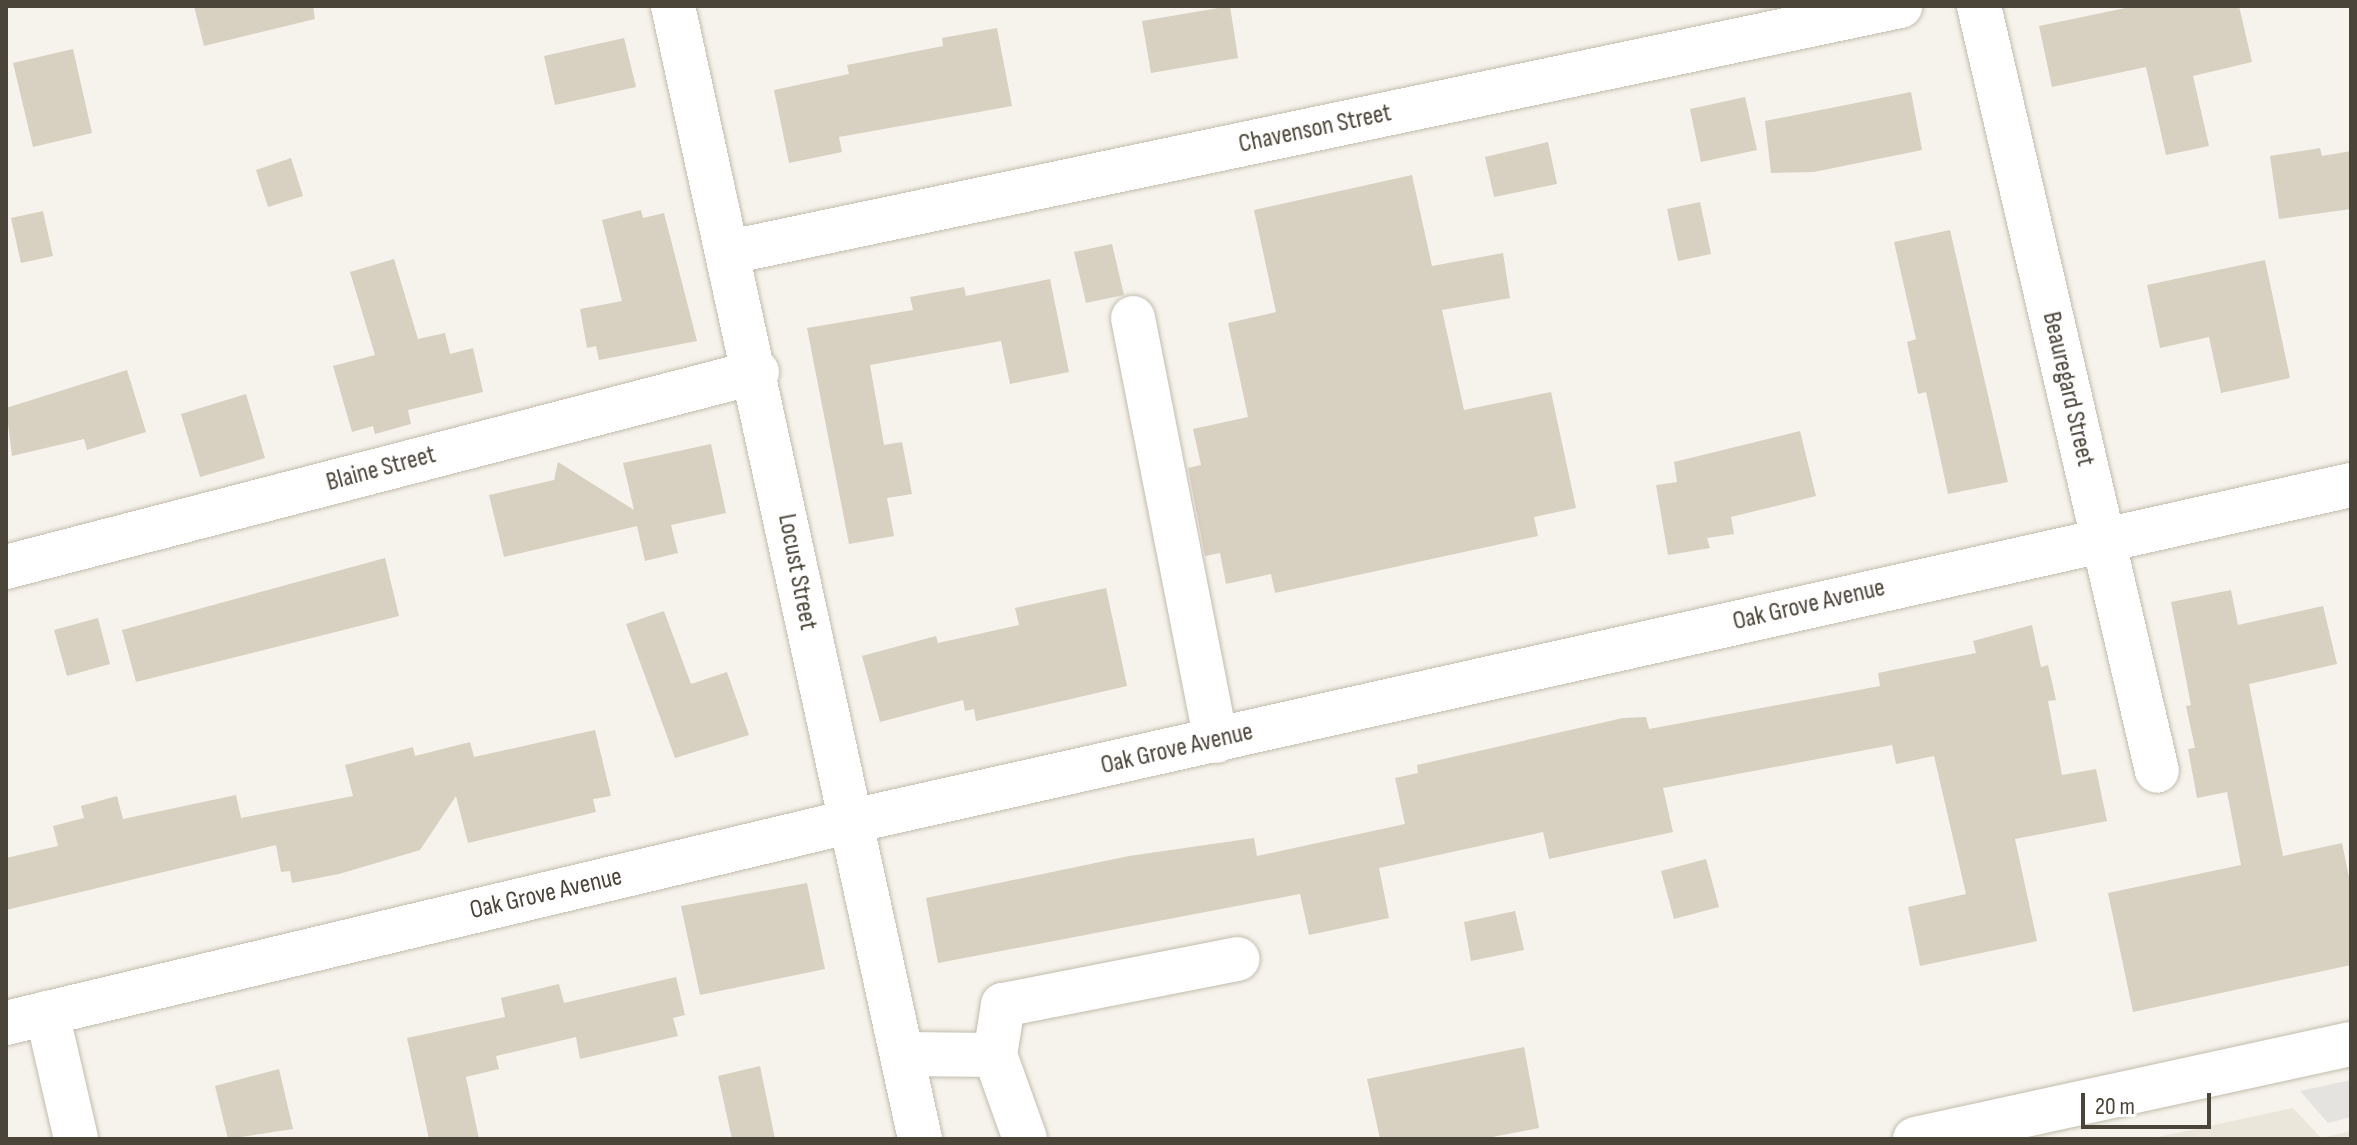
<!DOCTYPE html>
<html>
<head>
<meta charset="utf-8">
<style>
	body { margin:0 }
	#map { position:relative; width:2357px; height:1145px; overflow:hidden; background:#f6f3ec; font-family:"Sofia Sans Condensed",sans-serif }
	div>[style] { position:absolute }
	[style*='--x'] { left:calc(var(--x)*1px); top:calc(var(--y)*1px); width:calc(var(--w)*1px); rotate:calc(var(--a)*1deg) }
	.residential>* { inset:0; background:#eae6d9 }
	.parking>* { inset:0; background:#e5e3e0 }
	.building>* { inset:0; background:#d8d0c0 }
	.roads { filter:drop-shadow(0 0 2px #c2bcad) drop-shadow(0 0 2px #c2bcad) }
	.minor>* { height:44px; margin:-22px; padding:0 22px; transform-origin:22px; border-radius:22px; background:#fff }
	span { translate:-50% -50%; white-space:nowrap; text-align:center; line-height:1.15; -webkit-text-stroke:6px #fff; paint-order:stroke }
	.street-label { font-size:26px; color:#4b4539 }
	.frame { position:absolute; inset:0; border:8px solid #4b4539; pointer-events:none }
	.scale { position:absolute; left:2081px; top:1093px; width:130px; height:36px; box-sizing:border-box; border:4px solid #4b4539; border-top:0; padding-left:10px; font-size:24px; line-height:28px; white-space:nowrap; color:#4b4539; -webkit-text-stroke:6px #fff; paint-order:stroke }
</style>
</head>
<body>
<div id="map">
	<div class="residential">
		<div style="clip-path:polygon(2293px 1108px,2321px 1138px,2351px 1131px,2351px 1139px,2149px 1139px)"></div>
	</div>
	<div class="parking">
		<div style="clip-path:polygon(2351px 1080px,2351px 1117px,2328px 1123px,2300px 1091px)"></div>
	</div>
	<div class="building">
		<div style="clip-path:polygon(194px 6px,313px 6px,315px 19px,204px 46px)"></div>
		<div style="clip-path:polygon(1230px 6px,1238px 58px,1151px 73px,1142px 21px)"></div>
		<div style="clip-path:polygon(2135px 6px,2239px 6px,2252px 62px,2193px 76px,2209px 146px,2166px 155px,2146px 67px,2052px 87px,2039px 26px)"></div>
		<div style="clip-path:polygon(997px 28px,1012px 106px,839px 137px,842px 152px,789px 163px,774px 90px,849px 74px,847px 65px,943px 46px,942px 38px)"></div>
		<div style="clip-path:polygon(624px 38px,636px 87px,555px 105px,544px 56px)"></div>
		<div style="clip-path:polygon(73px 49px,92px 133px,33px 147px,13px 63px)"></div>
		<div style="clip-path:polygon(1911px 92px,1922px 150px,1814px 172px,1771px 173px,1765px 121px)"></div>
		<div style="clip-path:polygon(1745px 97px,1757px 150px,1701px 162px,1690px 109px)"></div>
		<div style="clip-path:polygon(1548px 142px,1557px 184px,1494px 197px,1485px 157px)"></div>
		<div style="clip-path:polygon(2320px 148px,2322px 156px,2351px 151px,2351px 209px,2279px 219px,2270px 156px)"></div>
		<div style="clip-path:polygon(291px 158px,303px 196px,268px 207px,256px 170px)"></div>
		<div style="clip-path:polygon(1412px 175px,1432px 266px,1503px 253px,1510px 298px,1442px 310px,1464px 410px,1551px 392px,1576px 508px,1534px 517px,1538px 536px,1275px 593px,1271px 574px,1226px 584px,1220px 553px,1205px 556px,1188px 468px,1201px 465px,1193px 429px,1248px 417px,1228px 323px,1276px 312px,1254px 210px)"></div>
		<div style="clip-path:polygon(1700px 202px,1711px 254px,1678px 261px,1667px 209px)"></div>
		<div style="clip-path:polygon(641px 210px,643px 218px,664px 213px,697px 341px,599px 360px,596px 346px,587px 348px,580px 309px,622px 301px,602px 220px)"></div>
		<div style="clip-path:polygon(43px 211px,53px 256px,21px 263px,11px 218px)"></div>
		<div style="clip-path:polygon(1950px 230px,2008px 482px,1948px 494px,1926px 392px,1918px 394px,1907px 342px,1916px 339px,1894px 242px)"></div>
		<div style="clip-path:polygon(1112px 244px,1124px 295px,1086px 303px,1074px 252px)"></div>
		<div style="clip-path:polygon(394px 259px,418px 339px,445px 333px,450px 354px,473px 348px,483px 392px,408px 410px,411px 424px,375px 434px,373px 426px,352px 432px,333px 366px,375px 355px,350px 272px)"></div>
		<div style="clip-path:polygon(2265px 260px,2290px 378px,2221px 393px,2209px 337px,2160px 348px,2147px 285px)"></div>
		<div style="clip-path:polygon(1050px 279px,1069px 372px,1010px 384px,1001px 341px,870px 365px,884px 445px,902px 442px,912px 494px,887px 498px,894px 536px,849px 544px,807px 328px,913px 310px,910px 297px,964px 287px,966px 296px)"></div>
		<div style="clip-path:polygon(127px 370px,146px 432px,87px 450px,84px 439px,12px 456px,6px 408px)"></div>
		<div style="clip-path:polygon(246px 394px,265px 458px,200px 477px,181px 414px)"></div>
		<div style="clip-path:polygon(1800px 431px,1816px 496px,1731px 517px,1734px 534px,1707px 538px,1710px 548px,1668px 555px,1656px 485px,1677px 482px,1674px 462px)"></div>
		<div style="clip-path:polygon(711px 444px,726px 513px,671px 525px,678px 553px,645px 561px,637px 526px,504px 557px,489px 495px,554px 480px,558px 462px,634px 510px,623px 463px)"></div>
		<div style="clip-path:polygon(385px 558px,399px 616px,136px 682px,122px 630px)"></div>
		<div style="clip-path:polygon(1106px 588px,1127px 686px,976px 721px,974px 709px,965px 711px,963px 700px,880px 722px,862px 656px,936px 636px,938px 643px,1019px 625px,1015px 608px)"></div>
		<div style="clip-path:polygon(2231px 590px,2238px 625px,2323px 606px,2337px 664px,2249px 684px,2283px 856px,2342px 843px,2351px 887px,2351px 965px,2133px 1012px,2108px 893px,2241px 865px,2227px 792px,2197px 798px,2188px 749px,2195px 748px,2186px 706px,2191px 705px,2171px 602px)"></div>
		<div style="clip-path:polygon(664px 611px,691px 684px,727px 672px,749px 735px,675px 758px,626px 624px)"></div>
		<div style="clip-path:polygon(98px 618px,110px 664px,67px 676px,54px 630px)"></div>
		<div style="clip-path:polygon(2032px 625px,2041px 667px,2048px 665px,2056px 700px,2048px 701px,2062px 775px,2096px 769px,2107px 821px,2015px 839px,2037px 941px,1920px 966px,1908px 907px,1966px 894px,1934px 756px,1896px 764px,1892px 745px,1663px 788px,1673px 832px,1549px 859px,1543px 832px,1379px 868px,1389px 918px,1309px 935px,1300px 894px,938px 963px,926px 898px,1129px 856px,1254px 838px,1257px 856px,1405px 824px,1395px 778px,1418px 773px,1417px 765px,1623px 718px,1646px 717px,1649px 729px,1880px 686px,1878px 673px,1976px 653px,1973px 641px)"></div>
		<div style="clip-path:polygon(595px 730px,611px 796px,593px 799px,596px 812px,468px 843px,456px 796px,420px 850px,339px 874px,292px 883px,290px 871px,281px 872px,276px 845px,6px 910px,6px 858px,58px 846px,53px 826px,84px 818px,81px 806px,117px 796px,123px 819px,236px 795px,241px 818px,353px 796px,345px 765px,413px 747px,415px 756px,470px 742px,474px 757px)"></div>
		<div style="clip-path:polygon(1706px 859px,1719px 907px,1674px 919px,1661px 871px)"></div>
		<div style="clip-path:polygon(807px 883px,825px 969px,700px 995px,681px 906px)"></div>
		<div style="clip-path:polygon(1515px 911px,1524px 950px,1471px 961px,1464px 922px)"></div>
		<div style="clip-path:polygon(676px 977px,685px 1015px,673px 1018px,678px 1036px,580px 1059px,576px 1037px,496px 1056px,499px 1069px,466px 1077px,479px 1139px,429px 1139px,407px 1038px,505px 1017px,501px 998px,559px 984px,564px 1003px)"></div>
		<div style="clip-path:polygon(1524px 1047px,1539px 1128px,1482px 1139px,1380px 1139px,1367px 1079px)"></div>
		<div style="clip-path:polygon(760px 1066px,775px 1139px,732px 1139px,718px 1076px)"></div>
		<div style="clip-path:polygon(279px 1069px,293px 1129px,228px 1139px,215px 1086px)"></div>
	</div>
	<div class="roads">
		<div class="minor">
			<div style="--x:673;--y:6;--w:1160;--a:77.7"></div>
			<div style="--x:1979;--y:6;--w:785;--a:76.9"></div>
			<div style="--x:730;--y:252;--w:1196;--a:-11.87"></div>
			<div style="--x:1133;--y:318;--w:431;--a:78.9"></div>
			<div style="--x:6;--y:567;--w:776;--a:-14.56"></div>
			<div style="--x:47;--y:1013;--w:129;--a:77"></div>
			<div style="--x:6;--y:1023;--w:866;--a:-13.43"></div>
			<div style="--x:848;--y:822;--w:1540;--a:-12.64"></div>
			<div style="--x:903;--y:1054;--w:92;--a:0.6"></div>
			<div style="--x:995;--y:1055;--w:51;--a:-80.9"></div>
			<div style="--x:1003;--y:1005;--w:239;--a:-11.1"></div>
			<div style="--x:995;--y:1055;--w:89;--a:70.3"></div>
			<div style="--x:1915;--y:1139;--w:446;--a:-12.3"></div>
		</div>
	</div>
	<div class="street-label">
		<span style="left:1315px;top:129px;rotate:-12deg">Chavenson Street</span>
		<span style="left:2068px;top:389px;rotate:77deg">Beauregard Street</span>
		<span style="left:381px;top:469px;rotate:-15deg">Blaine Street</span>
		<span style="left:797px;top:572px;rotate:79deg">Locust Street</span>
		<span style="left:1809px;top:605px;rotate:-13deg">Oak Grove Avenue</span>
		<span style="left:1177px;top:749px;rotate:-13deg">Oak Grove Avenue</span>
		<span style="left:546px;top:894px;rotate:-13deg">Oak Grove Avenue</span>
	</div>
	<div class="frame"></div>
	<div class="scale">20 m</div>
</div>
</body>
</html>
